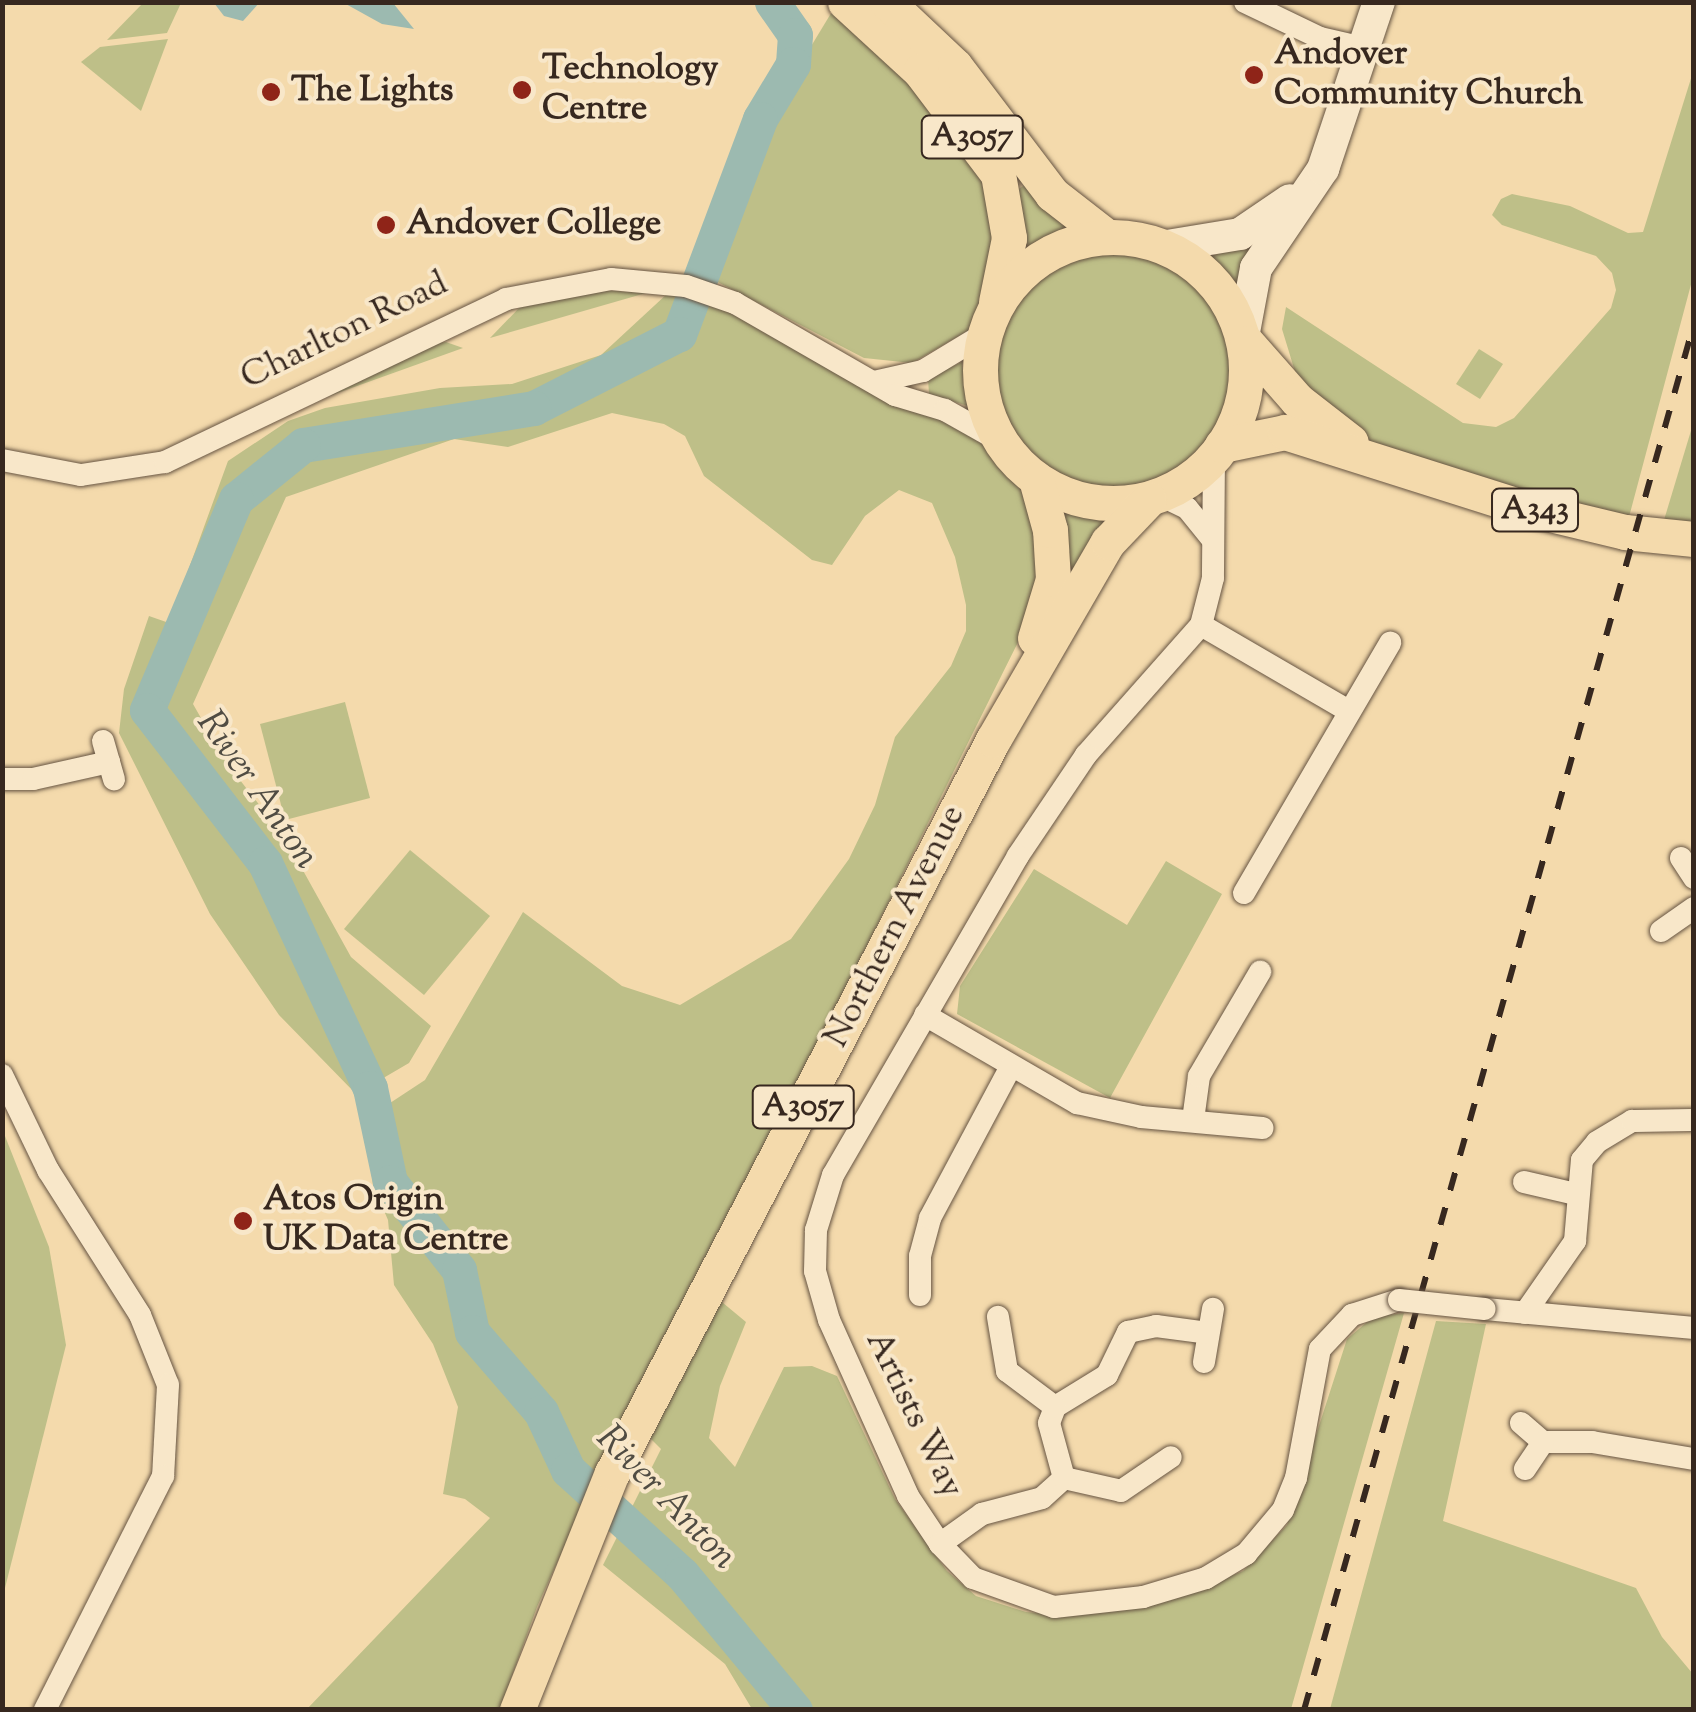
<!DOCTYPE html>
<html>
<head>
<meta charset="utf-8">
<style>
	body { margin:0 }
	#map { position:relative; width:1696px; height:1712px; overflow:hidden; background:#f4daac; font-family:"Sorts Mill Goudy",serif }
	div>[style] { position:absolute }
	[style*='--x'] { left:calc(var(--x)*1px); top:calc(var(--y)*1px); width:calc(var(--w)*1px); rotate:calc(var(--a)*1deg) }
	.green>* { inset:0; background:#bebf88 }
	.round { border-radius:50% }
	.water>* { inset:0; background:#9cbab0 }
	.river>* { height:35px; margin:-17.5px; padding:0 17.5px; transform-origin:17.5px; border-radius:17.5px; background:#9cbab0 }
	.roads { filter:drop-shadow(0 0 2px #665442) drop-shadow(0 0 2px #665442) }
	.street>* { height:22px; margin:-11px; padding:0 11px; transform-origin:11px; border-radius:11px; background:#f8e7c9 }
	.secondary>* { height:32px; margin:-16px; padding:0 16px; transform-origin:16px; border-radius:16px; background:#f8e7c9 }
	.primary>* { height:35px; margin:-17.5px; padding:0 17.5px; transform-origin:17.5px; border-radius:17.5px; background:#f4daac }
	.primary>.ring { margin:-17.5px; padding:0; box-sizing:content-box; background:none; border:35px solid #f4daac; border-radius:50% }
	.rail>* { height:6px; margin-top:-3px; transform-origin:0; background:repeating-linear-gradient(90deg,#37281f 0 18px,transparent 0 36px) }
	.bridges { filter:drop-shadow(0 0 2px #665442) drop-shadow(0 0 2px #665442) }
	.street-bridge>* { height:22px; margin:-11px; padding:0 11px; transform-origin:11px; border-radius:11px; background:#f8e7c9 }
	.dots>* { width:28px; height:28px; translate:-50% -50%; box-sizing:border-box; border:5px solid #f8e7c9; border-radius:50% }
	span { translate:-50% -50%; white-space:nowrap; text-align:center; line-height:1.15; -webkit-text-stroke:8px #f8e7c9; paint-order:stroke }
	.shield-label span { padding:2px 8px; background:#f8e7c9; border:2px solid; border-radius:8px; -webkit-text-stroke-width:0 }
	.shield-label { font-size:32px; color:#37281f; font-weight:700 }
	.poi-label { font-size:35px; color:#37281f; font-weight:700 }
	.left { translate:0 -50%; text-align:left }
	.street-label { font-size:35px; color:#37281f }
	.water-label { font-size:38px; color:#504c43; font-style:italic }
	.frame { position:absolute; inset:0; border:5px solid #37281f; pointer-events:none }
</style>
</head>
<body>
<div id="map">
	<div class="green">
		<div style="clip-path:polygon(143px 3px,181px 3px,167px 33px,107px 40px)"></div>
		<div style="clip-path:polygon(833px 10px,880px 46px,980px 162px,996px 265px,976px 326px,912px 363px,864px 358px,708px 277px,767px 119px)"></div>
		<div style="clip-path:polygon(168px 39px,141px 111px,81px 62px,100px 47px)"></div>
		<div style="clip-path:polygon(1693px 72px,1693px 277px,1629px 517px,1387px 456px,1300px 388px,1282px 329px,1286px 307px,1463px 423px,1496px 427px,1514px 418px,1611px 308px,1616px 290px,1612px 273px,1596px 256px,1502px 225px,1492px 215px,1501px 199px,1512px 194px,1570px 206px,1628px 233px,1643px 232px)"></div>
		<div style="clip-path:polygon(1030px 182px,1069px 228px,1025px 247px,1015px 191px)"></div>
		<div style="clip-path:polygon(1252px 244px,1236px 289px,1211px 256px)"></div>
		<div class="round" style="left:994px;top:251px;width:236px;height:236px"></div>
		<div style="clip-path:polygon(601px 290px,646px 293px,490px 338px,521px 306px)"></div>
		<div style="clip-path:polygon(668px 293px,739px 312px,984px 440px,1009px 468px,1037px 521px,1040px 598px,699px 1283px,746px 1322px,720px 1386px,709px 1438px,735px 1467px,784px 1367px,812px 1366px,837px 1376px,895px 1499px,947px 1571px,976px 1596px,1026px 1612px,1072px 1616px,1177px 1598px,1243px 1571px,1287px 1525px,1347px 1339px,1373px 1317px,1404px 1313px,1291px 1709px,752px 1709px,725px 1664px,603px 1565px,661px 1449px,625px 1413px,537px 1607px,500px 1709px,307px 1709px,490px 1518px,465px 1499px,443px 1494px,458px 1407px,433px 1344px,394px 1285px,388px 1220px,373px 1185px,363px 1110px,387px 1105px,425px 1080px,523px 912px,622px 986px,680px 1005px,791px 939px,849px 859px,875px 805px,895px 737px,951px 666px,966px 631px,966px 605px,955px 557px,932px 503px,899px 490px,865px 516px,832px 565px,812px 560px,704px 476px,685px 436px,664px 424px,612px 413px,508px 447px,454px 439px,286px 497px,193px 704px,226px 762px,285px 838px,351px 957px,431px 1026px,409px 1063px,356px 1094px,279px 1015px,210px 914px,119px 733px,124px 689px,149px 616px,169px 623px,228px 461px,288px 421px,325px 408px,440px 388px,512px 384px,601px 355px)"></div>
		<div style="clip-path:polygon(446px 342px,463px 348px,318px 400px,434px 343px)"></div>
		<div style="clip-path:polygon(1479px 349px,1503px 364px,1480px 399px,1456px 384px)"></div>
		<div style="clip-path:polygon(962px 362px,968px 406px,929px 394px,928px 378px)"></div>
		<div style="clip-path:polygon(1693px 424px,1693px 523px,1664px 520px)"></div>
		<div style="clip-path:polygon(1062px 509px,1115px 517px,1069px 601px)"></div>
		<div style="clip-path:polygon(345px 702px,370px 798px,285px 820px,260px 724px)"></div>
		<div style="clip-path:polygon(410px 850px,490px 916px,424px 995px,344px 929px)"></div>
		<div style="clip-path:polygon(1166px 861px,1222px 894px,1110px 1098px,957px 1014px,960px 986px,1034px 869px,1127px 925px)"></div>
		<div style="clip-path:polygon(3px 1131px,49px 1247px,66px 1345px,3px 1596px)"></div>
		<div style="clip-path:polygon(1436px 1321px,1486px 1324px,1443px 1521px,1636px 1588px,1662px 1637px,1693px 1674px,1693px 1709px,1330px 1709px)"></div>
	</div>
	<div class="water">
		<div style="clip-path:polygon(214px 3px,259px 3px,243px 21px,224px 16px)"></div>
		<div style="clip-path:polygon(344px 3px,393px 3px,414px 29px,382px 24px)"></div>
	</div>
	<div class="river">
		<div style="--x:772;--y:2;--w:40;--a:55.1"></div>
		<div style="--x:795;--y:35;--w:29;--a:94"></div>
		<div style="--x:793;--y:64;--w:64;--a:121"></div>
		<div style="--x:760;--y:119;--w:230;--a:110.6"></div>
		<div style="--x:679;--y:334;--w:163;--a:153"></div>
		<div style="--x:534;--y:408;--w:234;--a:170.9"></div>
		<div style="--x:303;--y:445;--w:86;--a:141.1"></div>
		<div style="--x:236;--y:499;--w:229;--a:112.9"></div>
		<div style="--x:147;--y:710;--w:193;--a:52.4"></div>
		<div style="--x:265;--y:863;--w:248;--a:65"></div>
		<div style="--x:370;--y:1088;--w:96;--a:78"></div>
		<div style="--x:390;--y:1182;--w:112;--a:51.9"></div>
		<div style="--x:459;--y:1270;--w:63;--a:78.2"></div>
		<div style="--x:472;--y:1332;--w:106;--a:49.2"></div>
		<div style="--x:541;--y:1412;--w:64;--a:65"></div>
		<div style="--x:568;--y:1470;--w:154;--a:42.4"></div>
		<div style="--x:682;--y:1574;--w:177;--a:50.3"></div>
	</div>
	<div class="roads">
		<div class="street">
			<div style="--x:1245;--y:2;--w:83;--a:25.6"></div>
			<div style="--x:1320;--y:38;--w:40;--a:13"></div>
			<div style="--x:874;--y:382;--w:50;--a:-12.7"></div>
			<div style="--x:923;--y:371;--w:71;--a:-31.2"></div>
			<div style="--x:1214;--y:456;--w:122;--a:90.5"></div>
			<div style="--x:1213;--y:578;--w:49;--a:104.3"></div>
			<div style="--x:1201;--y:625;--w:174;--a:131.5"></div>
			<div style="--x:1086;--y:755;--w:122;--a:124"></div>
			<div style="--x:1018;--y:856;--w:369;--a:120.1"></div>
			<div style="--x:833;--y:1175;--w:58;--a:107.2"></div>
			<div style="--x:816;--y:1230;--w:41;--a:91.4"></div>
			<div style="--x:815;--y:1271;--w:51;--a:74.1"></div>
			<div style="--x:829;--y:1320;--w:193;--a:65.8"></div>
			<div style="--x:908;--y:1496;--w:58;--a:56.3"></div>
			<div style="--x:940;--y:1544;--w:47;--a:45.9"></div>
			<div style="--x:973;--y:1578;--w:86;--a:19.7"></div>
			<div style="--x:1054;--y:1607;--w:90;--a:-6.4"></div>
			<div style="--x:1143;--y:1597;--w:66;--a:-16.8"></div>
			<div style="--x:1206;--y:1578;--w:47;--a:-31"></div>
			<div style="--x:1246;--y:1554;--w:57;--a:-49.9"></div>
			<div style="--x:1283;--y:1510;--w:35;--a:-68"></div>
			<div style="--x:1296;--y:1478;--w:131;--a:-79.5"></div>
			<div style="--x:1320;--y:1349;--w:47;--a:-46.7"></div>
			<div style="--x:1352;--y:1315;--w:49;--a:-17.7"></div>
			<div style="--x:2;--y:460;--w:80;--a:10.8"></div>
			<div style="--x:81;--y:475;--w:85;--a:-8.8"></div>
			<div style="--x:165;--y:462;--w:378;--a:-25.5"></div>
			<div style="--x:506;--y:299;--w:107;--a:-10.8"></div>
			<div style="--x:611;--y:279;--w:75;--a:5.3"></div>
			<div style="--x:686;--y:286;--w:52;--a:19.1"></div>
			<div style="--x:735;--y:303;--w:185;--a:29.9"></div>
			<div style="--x:895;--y:395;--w:52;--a:16.7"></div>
			<div style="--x:945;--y:410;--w:63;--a:29.4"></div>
			<div style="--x:1160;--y:495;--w:30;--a:26"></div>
			<div style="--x:1187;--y:508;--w:38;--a:51"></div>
			<div style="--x:1201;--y:625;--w:171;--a:30.2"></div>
			<div style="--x:103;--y:741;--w:40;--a:74"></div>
			<div style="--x:2;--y:779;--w:31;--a:0"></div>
			<div style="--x:33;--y:779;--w:78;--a:-12.6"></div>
			<div style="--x:1681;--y:858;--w:24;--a:57"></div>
			<div style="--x:1244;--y:893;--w:290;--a:-59.7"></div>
			<div style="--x:1661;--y:931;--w:40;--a:-34.9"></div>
			<div style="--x:925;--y:1015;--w:176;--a:30.1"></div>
			<div style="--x:1077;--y:1103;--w:66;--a:12.3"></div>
			<div style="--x:1141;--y:1117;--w:122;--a:5.2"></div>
			<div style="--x:2;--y:1075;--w:106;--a:64.2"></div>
			<div style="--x:48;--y:1170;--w:172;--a:57.6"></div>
			<div style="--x:140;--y:1315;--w:75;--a:68.2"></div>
			<div style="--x:168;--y:1385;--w:91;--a:93.1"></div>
			<div style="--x:163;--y:1476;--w:262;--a:116.8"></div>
			<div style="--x:1193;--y:1120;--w:44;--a:-82.2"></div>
			<div style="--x:1199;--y:1076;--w:121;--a:-59.6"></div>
			<div style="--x:1524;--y:1182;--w:53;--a:13"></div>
			<div style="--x:920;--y:1295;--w:39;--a:-90"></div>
			<div style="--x:920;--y:1256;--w:39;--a:-75"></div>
			<div style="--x:930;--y:1218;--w:172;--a:-61.9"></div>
			<div style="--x:1485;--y:1309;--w:210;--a:5.2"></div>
			<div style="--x:1525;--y:1313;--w:88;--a:-55.2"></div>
			<div style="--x:1575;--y:1241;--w:81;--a:-85.1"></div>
			<div style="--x:1582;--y:1160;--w:23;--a:-50"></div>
			<div style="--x:1597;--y:1142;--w:41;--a:-31"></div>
			<div style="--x:1632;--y:1121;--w:62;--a:-0.9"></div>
			<div style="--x:1204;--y:1362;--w:54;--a:-80.4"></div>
			<div style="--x:1055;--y:1407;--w:61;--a:-31.6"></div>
			<div style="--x:1107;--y:1375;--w:48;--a:-64"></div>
			<div style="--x:1128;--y:1332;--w:29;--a:-12"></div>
			<div style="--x:1156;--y:1326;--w:52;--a:7.7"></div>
			<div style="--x:1521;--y:1423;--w:29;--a:41"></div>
			<div style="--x:1543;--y:1442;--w:49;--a:0"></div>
			<div style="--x:1592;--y:1442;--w:103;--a:9.5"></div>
			<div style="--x:1525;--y:1469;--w:32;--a:-56"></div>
			<div style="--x:1064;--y:1478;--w:58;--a:12.8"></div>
			<div style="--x:1121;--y:1491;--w:60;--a:-34.2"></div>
			<div style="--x:940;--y:1544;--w:52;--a:-35.5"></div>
			<div style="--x:982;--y:1514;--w:62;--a:-14.9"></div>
			<div style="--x:1042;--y:1498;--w:30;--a:-42"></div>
			<div style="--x:1064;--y:1478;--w:57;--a:-105.3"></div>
			<div style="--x:1049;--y:1423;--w:17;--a:-69"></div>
			<div style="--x:1055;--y:1407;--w:60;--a:-143.1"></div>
			<div style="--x:1007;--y:1371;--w:55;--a:-99.5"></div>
		</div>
		<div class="secondary">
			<div style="--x:1161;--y:247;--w:80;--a:-9.3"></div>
			<div style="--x:1240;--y:234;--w:60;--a:-34.2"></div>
			<div style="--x:1244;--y:332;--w:65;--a:-79.4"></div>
			<div style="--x:1256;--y:268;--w:120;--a:-55.9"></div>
			<div style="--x:1323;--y:169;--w:176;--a:-71.5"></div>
		</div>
		<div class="primary">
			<div style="--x:845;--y:2;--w:102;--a:42.6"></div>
			<div style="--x:920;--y:71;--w:129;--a:52.9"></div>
			<div style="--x:998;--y:174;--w:65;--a:80.2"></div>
			<div style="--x:1009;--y:238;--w:65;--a:101.5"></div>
			<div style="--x:887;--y:2;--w:93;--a:43.3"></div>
			<div style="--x:955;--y:66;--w:161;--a:52.8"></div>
			<div style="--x:1052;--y:194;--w:68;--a:37.9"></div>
			<div class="ring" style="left:980px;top:237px;width:231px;height:231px"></div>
			<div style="--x:1247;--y:343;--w:76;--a:48.7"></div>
			<div style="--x:1297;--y:400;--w:68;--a:37.9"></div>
			<div style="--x:1222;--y:445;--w:64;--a:-11.7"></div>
			<div style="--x:1285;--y:432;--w:248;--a:17.6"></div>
			<div style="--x:1521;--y:507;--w:107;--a:13.5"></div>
			<div style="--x:1625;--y:532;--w:69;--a:5.8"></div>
			<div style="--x:1035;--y:638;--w:62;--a:-73"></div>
			<div style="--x:1053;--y:579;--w:49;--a:-93.5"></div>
			<div style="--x:1050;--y:530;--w:53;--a:-105.4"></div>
			<div style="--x:517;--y:1710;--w:255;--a:-68.2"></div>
			<div style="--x:612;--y:1473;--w:826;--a:-62.54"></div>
			<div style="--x:993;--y:740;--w:229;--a:-59.9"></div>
			<div style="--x:1108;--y:542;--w:59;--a:-46.4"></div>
		</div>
	</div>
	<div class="rail">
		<div style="--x:1304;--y:1710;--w:1441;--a:-74.29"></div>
	</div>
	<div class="bridges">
		<div class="street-bridge">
			<div style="--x:1399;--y:1300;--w:86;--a:6"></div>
		</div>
	</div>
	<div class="dots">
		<div style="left:1254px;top:75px;background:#8f2418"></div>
		<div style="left:522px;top:90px;background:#8f2418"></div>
		<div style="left:271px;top:92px;background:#8f2418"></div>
		<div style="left:386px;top:225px;background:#8f2418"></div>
		<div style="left:243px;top:1221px;background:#8f2418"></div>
	</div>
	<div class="shield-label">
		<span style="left:972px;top:137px">A3057</span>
		<span style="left:1535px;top:510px">A343</span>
		<span style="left:803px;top:1107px">A3057</span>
	</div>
	<div class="poi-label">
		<span class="left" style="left:1274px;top:75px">Andover<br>Community Church</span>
		<span class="left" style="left:542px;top:90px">Technology<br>Centre</span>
		<span class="left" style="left:291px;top:92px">The Lights</span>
		<span class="left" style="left:406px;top:225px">Andover College</span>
		<span class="left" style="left:263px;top:1221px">Atos Origin<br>UK Data Centre</span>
	</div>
	<div class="street-label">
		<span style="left:345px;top:332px;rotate:-26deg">Charlton Road</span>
		<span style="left:896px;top:927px;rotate:-63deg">Northern Avenue</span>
		<span style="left:913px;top:1415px;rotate:64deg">Artists Way</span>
	</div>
	<div class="water-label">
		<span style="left:256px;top:791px;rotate:55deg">River Anton</span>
		<span style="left:665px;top:1499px;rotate:46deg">River Anton</span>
	</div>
	<div class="frame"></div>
</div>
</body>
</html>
